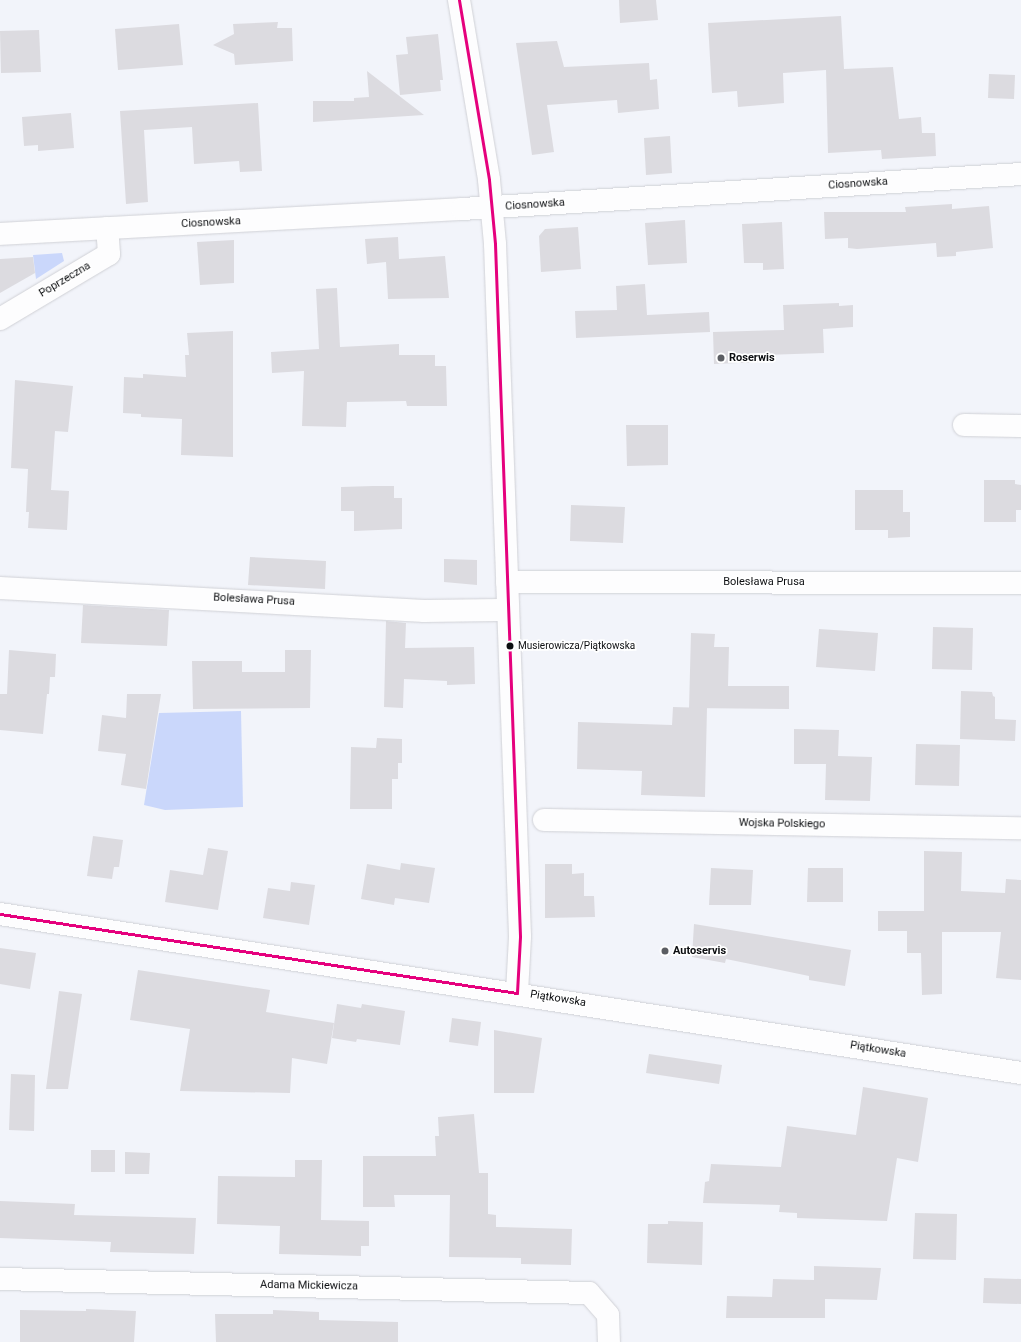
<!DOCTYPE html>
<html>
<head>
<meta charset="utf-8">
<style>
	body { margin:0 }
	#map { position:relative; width:1021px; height:1342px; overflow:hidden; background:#f2f4fa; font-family:Roboto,sans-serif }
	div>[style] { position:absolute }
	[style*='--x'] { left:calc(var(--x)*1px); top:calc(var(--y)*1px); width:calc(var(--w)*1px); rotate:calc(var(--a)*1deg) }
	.green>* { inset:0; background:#cad7fb }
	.building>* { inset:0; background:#dcdbe0 }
	.roads { filter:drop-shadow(0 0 1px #d0d1d6) drop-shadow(0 0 1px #d0d1d6) }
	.minor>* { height:22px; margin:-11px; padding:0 11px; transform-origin:11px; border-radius:11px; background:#fdfdfe }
	.tertiary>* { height:22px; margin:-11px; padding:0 11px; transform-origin:11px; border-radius:11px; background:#fdfdfe }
	.secondary>* { height:22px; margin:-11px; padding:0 11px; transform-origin:11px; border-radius:11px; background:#fdfdfe }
	.bus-1>* { height:3px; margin:-1.5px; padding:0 1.5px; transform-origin:1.5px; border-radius:1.5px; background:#e5007d }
	.dots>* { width:11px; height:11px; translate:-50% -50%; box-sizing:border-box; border:2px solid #fff; border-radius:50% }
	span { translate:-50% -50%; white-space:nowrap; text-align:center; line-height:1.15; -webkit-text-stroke:3.5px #fff; paint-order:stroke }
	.bus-label { font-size:10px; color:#0c0e11 }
	.left { translate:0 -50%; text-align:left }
	.street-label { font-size:11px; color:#0c0e11 }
	.poi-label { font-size:11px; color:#0c0e11; font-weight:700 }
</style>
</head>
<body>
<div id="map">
	<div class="green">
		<div style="clip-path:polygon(62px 253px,64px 261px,36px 279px,33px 255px)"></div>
		<div style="clip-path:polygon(241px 711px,243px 807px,165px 810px,144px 805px,159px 713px)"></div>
	</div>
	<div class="building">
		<div style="clip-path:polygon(619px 0,656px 0,658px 20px,620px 23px)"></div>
		<div style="clip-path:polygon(841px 16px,844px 69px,893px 67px,899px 119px,921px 117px,922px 133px,935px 133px,936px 156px,882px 159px,881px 150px,828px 153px,826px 70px,783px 73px,784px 103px,738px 107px,737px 91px,712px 93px,708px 23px)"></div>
		<div style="clip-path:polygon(278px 22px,277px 28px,292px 28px,293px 61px,235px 65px,234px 54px,213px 45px,234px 34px,233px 24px)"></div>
		<div style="clip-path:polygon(179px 24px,183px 65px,118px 70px,115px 29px)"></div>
		<div style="clip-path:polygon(39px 30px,41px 72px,1px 73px,0 31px)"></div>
		<div style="clip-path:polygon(438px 34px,443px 80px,440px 80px,441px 91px,400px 95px,396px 55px,408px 54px,406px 37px)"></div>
		<div style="clip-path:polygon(557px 41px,564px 67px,649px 63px,650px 80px,657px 79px,659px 109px,618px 113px,617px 100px,547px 105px,554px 152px,532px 155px,516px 43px)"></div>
		<div style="clip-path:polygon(367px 71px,424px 115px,313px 122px,313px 101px,354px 101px,354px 98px,369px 97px)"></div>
		<div style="clip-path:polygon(989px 74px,1015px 75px,1014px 99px,988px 98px)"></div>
		<div style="clip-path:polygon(258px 103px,262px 171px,240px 172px,239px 161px,194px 164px,192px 127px,144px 130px,148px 202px,126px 204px,120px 111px)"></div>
		<div style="clip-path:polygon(71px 113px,74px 148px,38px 151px,38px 145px,24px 146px,22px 117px)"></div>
		<div style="clip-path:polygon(670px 136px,672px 173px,646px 175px,644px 138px)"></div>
		<div style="clip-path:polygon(952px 204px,952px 209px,989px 206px,993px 248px,956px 252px,956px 256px,937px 257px,936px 243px,857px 249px,848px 248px,848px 238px,825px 239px,824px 212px,906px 212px,905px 207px)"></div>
		<div style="clip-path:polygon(685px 220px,687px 263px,648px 265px,645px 223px)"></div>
		<div style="clip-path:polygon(782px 222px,784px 269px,763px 270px,763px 263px,744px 263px,742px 224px)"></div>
		<div style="clip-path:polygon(578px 227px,581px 269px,541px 272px,539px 236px,545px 229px)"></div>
		<div style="clip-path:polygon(398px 237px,399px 259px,445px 256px,449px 298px,388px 299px,386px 262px,367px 264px,365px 239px)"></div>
		<div style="clip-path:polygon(234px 240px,234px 283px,200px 285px,197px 242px)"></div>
		<div style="clip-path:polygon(33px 257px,35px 273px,0 293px,0 259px)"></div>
		<div style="clip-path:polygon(645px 284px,647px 315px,709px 312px,710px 332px,576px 338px,575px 311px,617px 310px,616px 286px)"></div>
		<div style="clip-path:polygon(337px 288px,340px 347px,399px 344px,399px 355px,435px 355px,435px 366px,446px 366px,447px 406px,407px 406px,406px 401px,347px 402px,346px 427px,302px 426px,304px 371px,272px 373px,271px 352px,319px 349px,316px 289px)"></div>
		<div style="clip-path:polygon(839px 303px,839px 306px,853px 305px,853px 327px,823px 329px,824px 353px,765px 355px,766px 362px,714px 364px,713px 332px,784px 330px,783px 305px)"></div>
		<div style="clip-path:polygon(233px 331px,233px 457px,181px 455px,182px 419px,141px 417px,141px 414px,123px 413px,124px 377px,143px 378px,143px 374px,186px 377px,185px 355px,189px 355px,187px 333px)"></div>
		<div style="clip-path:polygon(15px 380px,73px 386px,68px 432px,55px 431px,51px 490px,69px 491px,67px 530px,28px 528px,29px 512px,26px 512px,28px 469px,11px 468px)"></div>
		<div style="clip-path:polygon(626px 425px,668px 425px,668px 465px,627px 466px)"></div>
		<div style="clip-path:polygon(984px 480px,1015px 480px,1015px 484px,1021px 485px,1021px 510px,1016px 510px,1016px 522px,984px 522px)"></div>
		<div style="clip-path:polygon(373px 486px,394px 486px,394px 498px,402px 498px,402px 529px,354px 531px,354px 511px,341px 511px,341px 487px)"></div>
		<div style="clip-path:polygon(855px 490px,903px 490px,903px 512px,910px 512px,910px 537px,888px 538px,888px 530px,855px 530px)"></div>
		<div style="clip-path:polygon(571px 505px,625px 507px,623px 543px,570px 541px)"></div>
		<div style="clip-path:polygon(250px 557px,326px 561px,325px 589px,248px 585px)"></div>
		<div style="clip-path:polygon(444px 559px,477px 560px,477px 585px,444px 582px)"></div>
		<div style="clip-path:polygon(83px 605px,169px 610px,167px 646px,81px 643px)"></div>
		<div style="clip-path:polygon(386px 621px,406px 623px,405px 648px,474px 647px,475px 684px,447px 685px,447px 681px,404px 679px,403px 708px,384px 707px)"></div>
		<div style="clip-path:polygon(933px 627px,973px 628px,972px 670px,932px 669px)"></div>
		<div style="clip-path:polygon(819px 629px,878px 633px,875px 671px,816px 667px)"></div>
		<div style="clip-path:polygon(691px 633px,715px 634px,714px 647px,729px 647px,728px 686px,789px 686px,789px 709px,689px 708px)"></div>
		<div style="clip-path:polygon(9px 650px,56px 654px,55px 677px,50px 677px,49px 694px,47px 694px,43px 734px,0 730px,0 694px,7px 694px)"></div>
		<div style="clip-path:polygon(285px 650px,311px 650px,310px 708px,193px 709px,192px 661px,242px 661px,242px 672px,285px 672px)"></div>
		<div style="clip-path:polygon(961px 691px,992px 692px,993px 696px,995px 697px,995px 719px,1016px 720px,1015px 741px,960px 739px)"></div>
		<div style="clip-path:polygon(127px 694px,161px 694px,146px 789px,121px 785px,126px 754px,98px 751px,102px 715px,126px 718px)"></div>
		<div style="clip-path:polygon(673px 707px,707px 708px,705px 797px,641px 795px,642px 771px,577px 769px,578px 722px,672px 725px)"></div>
		<div style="clip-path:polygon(794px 729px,839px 730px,838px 756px,872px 757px,870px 801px,825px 800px,826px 764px,794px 764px)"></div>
		<div style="clip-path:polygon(377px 738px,402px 739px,402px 763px,398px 763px,398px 779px,392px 779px,392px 809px,350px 809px,351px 747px,376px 748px)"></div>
		<div style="clip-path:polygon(916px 744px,960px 745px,959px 786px,915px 785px)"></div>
		<div style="clip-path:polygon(93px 836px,123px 840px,119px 867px,114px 867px,112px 879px,87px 876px)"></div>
		<div style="clip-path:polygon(208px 848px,228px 851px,218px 910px,165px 902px,170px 870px,203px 875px)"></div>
		<div style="clip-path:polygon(924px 851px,962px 852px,961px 891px,1005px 893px,1006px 879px,1021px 880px,1021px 980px,996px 978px,1001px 932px,942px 932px,942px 994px,922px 995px,921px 953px,907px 953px,907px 931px,878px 931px,878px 911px,924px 911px)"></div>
		<div style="clip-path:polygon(401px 863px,435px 868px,429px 903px,395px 898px,394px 905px,361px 899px,367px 864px,400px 870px)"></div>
		<div style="clip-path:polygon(545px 864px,572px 864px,572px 874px,584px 873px,584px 896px,594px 896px,595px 917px,545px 918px)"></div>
		<div style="clip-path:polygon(711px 868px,753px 870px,751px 905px,709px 905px)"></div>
		<div style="clip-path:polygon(808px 868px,843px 868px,843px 902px,807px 902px)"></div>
		<div style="clip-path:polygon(291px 882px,315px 885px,309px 925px,263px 918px,268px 888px,290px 891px)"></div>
		<div style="clip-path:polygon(694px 924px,851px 950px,845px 986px,809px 980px,809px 976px,726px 959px,725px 963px,692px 957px)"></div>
		<div style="clip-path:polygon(0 948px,36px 953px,30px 989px,0 984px)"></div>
		<div style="clip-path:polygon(138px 970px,270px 990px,266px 1012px,334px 1023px,327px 1064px,292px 1058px,290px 1093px,180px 1091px,190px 1029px,130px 1020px)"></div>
		<div style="clip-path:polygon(59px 991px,82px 994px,68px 1089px,46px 1089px)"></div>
		<div style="clip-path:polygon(337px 1004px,361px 1008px,362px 1004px,405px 1011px,400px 1045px,357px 1039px,356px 1042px,332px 1038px)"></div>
		<div style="clip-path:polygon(452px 1018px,481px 1022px,478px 1046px,449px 1042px)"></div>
		<div style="clip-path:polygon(494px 1030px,542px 1038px,534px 1093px,494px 1093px)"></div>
		<div style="clip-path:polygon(649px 1054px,722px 1065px,719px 1084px,646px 1073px)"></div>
		<div style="clip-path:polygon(11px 1074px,35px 1075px,34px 1131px,9px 1130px)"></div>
		<div style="clip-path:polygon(863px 1087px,928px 1098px,918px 1162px,897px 1158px,887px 1221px,797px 1218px,797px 1213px,779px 1212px,780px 1205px,703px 1203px,705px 1182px,709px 1181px,711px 1164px,781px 1167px,787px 1126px,856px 1135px)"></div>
		<div style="clip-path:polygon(474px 1114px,479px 1173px,488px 1173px,488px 1214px,496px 1215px,496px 1227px,572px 1229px,571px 1265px,521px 1264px,521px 1258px,449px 1257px,450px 1195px,394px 1195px,395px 1207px,363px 1207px,363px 1156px,436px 1156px,435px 1136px,439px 1136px,438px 1117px)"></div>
		<div style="clip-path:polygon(91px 1150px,115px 1150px,115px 1172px,91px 1172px)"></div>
		<div style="clip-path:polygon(125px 1152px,150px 1153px,149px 1174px,125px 1174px)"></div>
		<div style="clip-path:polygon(295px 1160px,322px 1160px,321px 1220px,369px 1221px,369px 1246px,361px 1246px,361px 1256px,279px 1254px,280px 1226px,217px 1224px,218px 1176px,295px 1177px)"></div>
		<div style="clip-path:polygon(0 1201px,75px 1204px,74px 1215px,196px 1218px,194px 1254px,110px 1252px,111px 1242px,0 1238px)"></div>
		<div style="clip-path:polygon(915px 1213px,957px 1214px,956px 1260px,913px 1259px)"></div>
		<div style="clip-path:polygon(668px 1221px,703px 1222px,702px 1265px,647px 1263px,648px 1224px,668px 1224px)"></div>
		<div style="clip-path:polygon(814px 1266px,881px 1268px,877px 1300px,825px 1299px,825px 1318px,726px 1318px,727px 1296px,772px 1297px,773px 1279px,814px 1280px)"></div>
		<div style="clip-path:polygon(984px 1278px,1021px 1279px,1021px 1304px,983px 1303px)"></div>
		<div style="clip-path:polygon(86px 1309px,136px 1311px,134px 1342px,20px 1342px,20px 1310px,86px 1311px)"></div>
		<div style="clip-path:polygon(273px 1310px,319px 1312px,319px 1320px,398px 1322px,398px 1342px,216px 1342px,215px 1314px,273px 1314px)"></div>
	</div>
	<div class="roads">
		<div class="minor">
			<div style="--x:0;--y:234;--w:463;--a:-3.1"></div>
			<div style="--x:462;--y:209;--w:560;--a:-3.58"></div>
			<div style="--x:0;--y:319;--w:127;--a:-30.8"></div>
			<div style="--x:109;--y:254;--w:26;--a:-94"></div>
			<div style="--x:964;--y:425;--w:57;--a:1"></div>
			<div style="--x:507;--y:582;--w:514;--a:0.11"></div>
			<div style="--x:0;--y:588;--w:425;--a:3.1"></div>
			<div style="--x:424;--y:611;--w:84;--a:-0.7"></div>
			<div style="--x:544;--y:820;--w:477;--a:1"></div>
			<div style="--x:0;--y:1279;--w:589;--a:1.36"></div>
			<div style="--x:589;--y:1293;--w:29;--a:49"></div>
			<div style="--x:608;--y:1315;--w:27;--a:88"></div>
		</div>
		<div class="tertiary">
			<div style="--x:459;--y:0;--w:182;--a:80.5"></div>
			<div style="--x:489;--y:180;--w:64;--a:84.6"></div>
			<div style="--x:495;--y:244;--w:693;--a:87.93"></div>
			<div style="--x:520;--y:937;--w:56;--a:93.1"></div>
		</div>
		<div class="secondary">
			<div style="--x:0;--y:914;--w:1033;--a:8.85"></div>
		</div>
	</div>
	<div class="bus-1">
		<div style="--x:459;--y:0;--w:182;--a:80.5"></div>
		<div style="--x:489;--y:180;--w:64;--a:84.6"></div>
		<div style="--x:495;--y:244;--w:693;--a:87.93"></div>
		<div style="--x:520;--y:937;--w:56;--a:93.1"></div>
		<div style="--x:0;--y:914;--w:523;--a:8.69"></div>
	</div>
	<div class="dots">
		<div style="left:721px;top:358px;background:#5c5e63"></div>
		<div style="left:510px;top:646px;background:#0c0e11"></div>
		<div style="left:665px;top:951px;background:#5c5e63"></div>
	</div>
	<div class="bus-label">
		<span class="left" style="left:518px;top:646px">Musierowicza/Piątkowska</span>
	</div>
	<div class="street-label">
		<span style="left:858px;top:184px;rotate:-4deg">Ciosnowska</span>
		<span style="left:535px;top:205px;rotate:-4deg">Ciosnowska</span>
		<span style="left:211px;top:223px;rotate:-3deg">Ciosnowska</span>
		<span style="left:65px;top:280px;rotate:-31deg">Poprzeczna</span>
		<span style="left:764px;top:582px">Bolesława Prusa</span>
		<span style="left:254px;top:600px;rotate:3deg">Bolesława Prusa</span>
		<span style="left:782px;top:824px;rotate:1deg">Wojska Polskiego</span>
		<span style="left:558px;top:999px;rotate:9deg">Piątkowska</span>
		<span style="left:878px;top:1050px;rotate:9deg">Piątkowska</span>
		<span style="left:309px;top:1286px;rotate:1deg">Adama Mickiewicza</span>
	</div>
	<div class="poi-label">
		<span class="left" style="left:729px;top:358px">Roserwis</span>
		<span class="left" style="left:673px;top:951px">Autoservis</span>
	</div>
</div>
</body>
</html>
